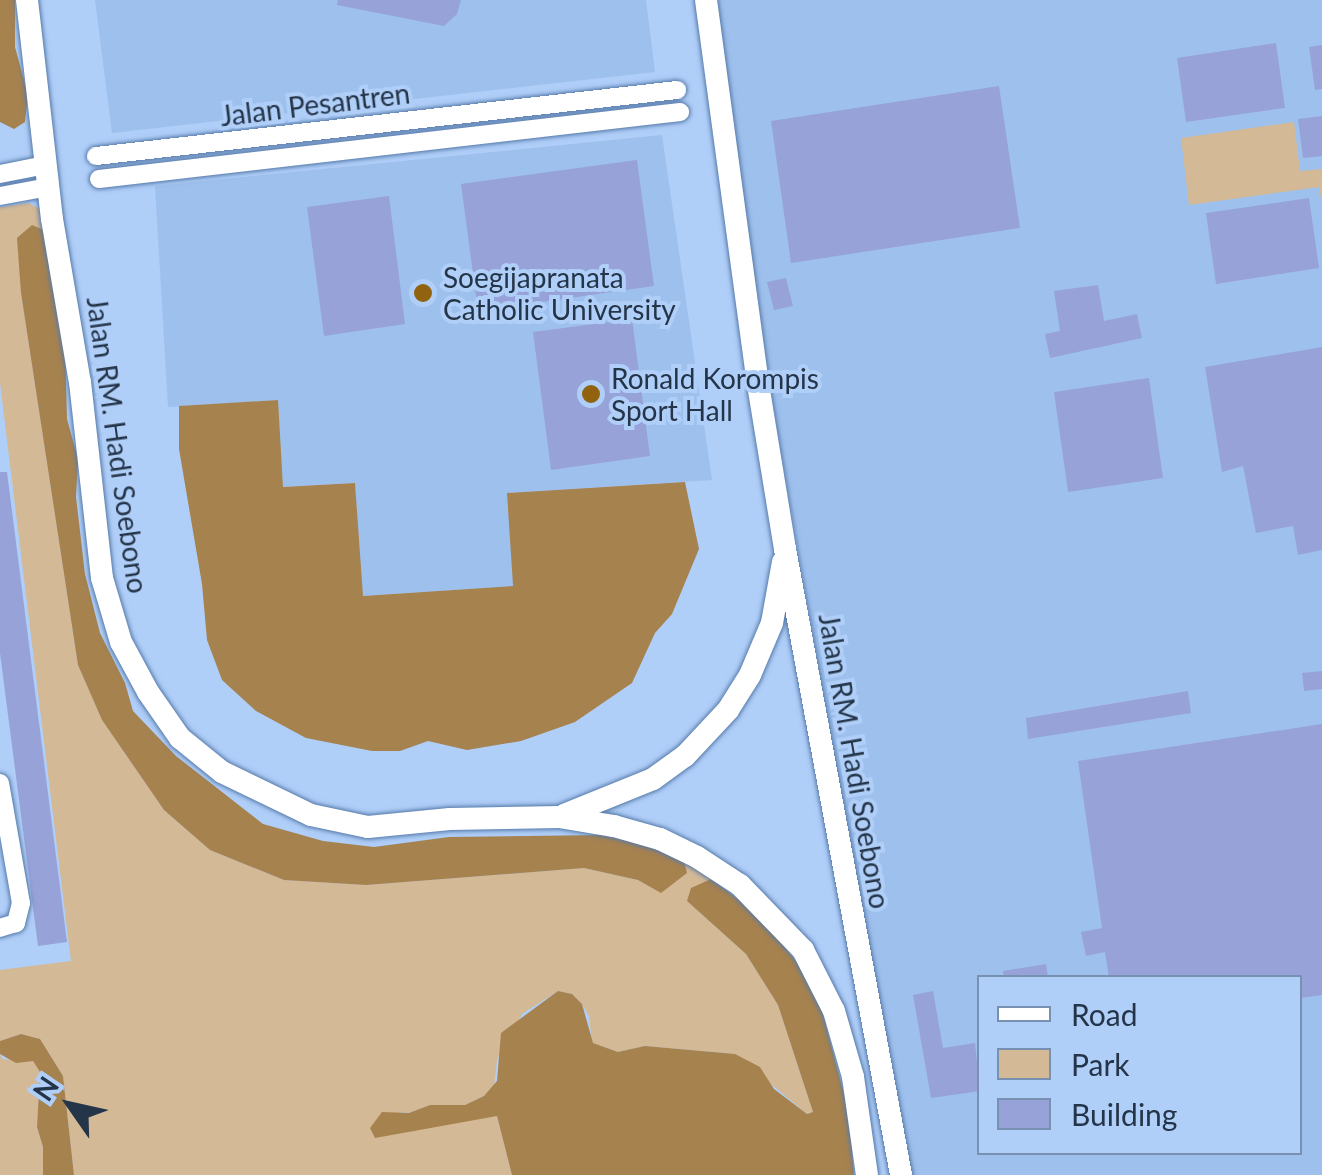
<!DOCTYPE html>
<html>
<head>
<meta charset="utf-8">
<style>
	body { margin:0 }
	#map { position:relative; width:1322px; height:1175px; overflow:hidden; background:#afcef8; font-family:Lato,sans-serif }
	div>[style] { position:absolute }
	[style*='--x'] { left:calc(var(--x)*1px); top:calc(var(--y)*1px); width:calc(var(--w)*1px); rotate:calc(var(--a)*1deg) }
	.built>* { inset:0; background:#9ec0ed }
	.green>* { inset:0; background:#d3b996 }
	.forest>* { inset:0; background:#a6824f }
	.building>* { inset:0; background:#97a2d9 }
	.roads { filter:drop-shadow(0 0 2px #567aaa) drop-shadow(0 0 2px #567aaa) }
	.minor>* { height:18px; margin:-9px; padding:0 9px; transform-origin:9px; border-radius:9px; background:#fff }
	.major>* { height:22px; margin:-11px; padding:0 11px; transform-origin:11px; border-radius:11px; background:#fff }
	.dots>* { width:28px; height:28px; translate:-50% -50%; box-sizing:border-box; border:5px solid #afcef8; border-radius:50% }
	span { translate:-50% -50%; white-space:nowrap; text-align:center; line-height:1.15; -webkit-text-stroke:8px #afcef8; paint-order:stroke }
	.street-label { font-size:28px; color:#253549 }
	.poi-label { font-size:28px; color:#253549 }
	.left { translate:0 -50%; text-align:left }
	.legend { position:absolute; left:977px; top:975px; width:325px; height:180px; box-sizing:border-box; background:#afcef8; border:2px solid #7891b2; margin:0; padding:12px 18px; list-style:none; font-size:30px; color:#253549 }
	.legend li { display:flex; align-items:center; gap:20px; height:50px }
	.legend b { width:50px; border:2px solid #7891b2 }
	.north { position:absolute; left:20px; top:1055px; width:100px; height:100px; -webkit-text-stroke:8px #afcef8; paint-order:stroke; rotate:304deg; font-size:28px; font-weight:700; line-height:40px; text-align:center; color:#253549 }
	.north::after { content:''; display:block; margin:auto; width:35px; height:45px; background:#253549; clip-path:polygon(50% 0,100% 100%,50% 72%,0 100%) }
</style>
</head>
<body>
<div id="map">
	<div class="built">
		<div style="clip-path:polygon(95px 0,646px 0,655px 72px,112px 133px)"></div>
		<div style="clip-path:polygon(evenodd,713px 0,1322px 0,1322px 1175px,908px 1175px,777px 429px,713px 0,979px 978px,1300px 978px,1300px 1152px,979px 1152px,979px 978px)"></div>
		<div style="clip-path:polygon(662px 135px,712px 480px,508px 493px,513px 586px,362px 596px,355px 483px,283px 487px,277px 400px,168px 407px,155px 186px)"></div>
	</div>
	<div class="green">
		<div style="clip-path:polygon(1294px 122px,1300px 171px,1322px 169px,1322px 205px,1319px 187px,1189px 205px,1181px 138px)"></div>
		<div style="clip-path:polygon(28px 203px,43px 210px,44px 230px,21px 293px,78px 665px,102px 720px,164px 810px,210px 850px,284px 880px,366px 885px,584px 868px,638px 880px,661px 892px,684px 861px,717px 880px,687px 901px,746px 954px,778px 1005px,813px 1112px,807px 1114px,735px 1054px,645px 1046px,618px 1052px,592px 1043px,589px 1016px,582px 1004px,572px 994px,558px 991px,522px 1014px,497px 1060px,494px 1087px,484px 1096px,465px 1105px,430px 1105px,409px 1113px,395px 1111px,445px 1123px,497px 1116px,512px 1175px,74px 1175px,63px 1076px,40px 1039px,21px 1034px,0 1041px,0 970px,71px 961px,0 383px,0 207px)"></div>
		<div style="clip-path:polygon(0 1054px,2px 1059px,34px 1061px,40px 1072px,37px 1127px,43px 1147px,43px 1175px,0 1175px)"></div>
	</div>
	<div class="forest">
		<div style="clip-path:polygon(0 0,15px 0,15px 47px,28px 95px,25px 122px,14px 129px,0 122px)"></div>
		<div style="clip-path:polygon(32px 225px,44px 230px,65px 341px,67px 419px,78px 459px,76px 497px,85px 574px,100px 633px,125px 683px,133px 711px,176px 756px,263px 824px,323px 841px,374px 847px,449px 837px,601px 835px,661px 848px,684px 861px,687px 873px,661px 893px,638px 880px,584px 868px,366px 885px,284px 880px,210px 850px,164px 810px,102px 720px,78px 665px,21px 293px,17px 238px)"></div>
		<div style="clip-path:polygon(278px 400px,283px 487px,355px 483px,363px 596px,513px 586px,507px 493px,685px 482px,699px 549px,672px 614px,655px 633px,632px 683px,575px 722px,521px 741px,467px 750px,428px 741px,400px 751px,372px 751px,306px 738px,256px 711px,222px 680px,207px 640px,202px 584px,179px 449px,179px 406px)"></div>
		<div style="clip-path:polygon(711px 879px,758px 914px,815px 985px,849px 1112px,854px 1175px,512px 1175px,497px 1116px,375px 1138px,370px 1128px,382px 1112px,409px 1113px,430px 1105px,465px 1105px,484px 1096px,497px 1081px,501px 1033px,558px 991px,572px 994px,582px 1004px,593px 1043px,618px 1052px,645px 1046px,735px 1054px,760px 1067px,774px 1089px,807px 1114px,813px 1112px,778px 1005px,746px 954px,687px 901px,691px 888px)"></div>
		<div style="clip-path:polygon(21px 1034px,40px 1039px,63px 1076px,74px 1175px,43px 1175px,43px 1147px,37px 1127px,40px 1072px,33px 1061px,16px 1063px,0 1054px,0 1041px)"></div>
	</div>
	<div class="building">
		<div style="clip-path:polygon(338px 0,461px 0,457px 14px,444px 26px,337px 5px)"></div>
		<div style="clip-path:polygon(1276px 43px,1285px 108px,1186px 122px,1177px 58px)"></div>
		<div style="clip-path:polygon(1322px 45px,1322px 89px,1315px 90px,1309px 47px)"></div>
		<div style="clip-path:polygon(999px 86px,1020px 228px,791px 263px,771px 121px)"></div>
		<div style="clip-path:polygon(1322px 116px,1322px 156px,1303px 158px,1298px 119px)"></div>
		<div style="clip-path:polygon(637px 160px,654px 286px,478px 311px,461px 184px)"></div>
		<div style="clip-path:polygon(389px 196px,405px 324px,324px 336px,307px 207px)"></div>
		<div style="clip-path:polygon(1309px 198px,1319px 268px,1216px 284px,1206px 213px)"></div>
		<div style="clip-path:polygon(786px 278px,793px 306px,774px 310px,767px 282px)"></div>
		<div style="clip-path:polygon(1098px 285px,1104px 321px,1137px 314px,1142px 338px,1050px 358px,1045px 334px,1060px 331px,1054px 291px)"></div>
		<div style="clip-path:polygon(632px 319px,650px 456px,551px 470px,533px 332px)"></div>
		<div style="clip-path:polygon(1322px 347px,1322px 550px,1298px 555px,1293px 526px,1256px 533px,1243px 466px,1222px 472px,1205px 367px)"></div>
		<div style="clip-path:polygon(1149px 378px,1163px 478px,1068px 492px,1054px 392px)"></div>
		<div style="clip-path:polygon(0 472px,7px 472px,67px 942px,38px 946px,0 653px)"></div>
		<div style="clip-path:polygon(1322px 671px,1322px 689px,1304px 691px,1302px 673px)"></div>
		<div style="clip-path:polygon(1188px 691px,1191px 713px,1028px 739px,1026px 718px)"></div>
		<div style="clip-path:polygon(1322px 724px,1322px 995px,1300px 998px,1300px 978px,1109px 978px,1105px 952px,1086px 956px,1081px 932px,1102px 928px,1078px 761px)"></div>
		<div style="clip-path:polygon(1046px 964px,1048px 978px,1004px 978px,1003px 971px)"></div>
		<div style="clip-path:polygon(933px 991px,943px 1048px,975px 1043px,980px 1091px,931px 1098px,913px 995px)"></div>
	</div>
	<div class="roads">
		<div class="minor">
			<div style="--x:96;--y:156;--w:585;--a:-6.48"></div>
			<div style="--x:0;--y:174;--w:47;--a:-11.1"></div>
			<div style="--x:99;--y:179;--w:585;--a:-6.58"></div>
			<div style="--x:0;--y:196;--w:50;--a:-10.4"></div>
			<div style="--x:0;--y:783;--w:122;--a:80.1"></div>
			<div style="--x:21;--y:903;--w:21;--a:104"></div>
			<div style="--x:16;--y:923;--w:17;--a:163"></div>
		</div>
		<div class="major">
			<div style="--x:27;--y:0;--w:220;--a:83.5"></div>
			<div style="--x:52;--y:219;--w:165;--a:80.3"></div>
			<div style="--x:80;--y:382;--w:197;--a:83.6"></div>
			<div style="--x:102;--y:578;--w:67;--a:73.5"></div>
			<div style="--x:121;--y:642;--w:57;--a:61.6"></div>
			<div style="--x:148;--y:692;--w:56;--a:55.2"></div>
			<div style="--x:180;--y:738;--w:54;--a:39"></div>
			<div style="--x:222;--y:772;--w:99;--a:25.8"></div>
			<div style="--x:311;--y:815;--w:58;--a:11.9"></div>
			<div style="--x:368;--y:827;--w:82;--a:-5.6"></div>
			<div style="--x:450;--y:819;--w:109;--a:-1.1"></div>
			<div style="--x:559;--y:817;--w:56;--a:9.3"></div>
			<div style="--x:614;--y:826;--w:48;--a:15.8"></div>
			<div style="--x:660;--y:839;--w:41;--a:25.9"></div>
			<div style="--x:697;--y:857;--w:51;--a:33.1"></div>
			<div style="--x:740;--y:885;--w:91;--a:45.9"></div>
			<div style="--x:803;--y:950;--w:68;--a:63.1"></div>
			<div style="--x:834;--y:1011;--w:69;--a:73.9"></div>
			<div style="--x:853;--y:1077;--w:99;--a:81.9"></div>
			<div style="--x:706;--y:0;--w:375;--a:82.3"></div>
			<div style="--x:756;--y:372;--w:179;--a:80.7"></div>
			<div style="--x:785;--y:549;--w:637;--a:79.5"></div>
			<div style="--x:564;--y:815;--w:96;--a:-22"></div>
			<div style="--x:653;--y:779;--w:39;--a:-36"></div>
			<div style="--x:685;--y:756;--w:63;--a:-46.9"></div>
			<div style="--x:728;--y:710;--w:41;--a:-57.8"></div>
			<div style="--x:750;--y:675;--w:56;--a:-67.1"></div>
			<div style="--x:772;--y:623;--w:62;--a:-79.8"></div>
		</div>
	</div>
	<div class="dots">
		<div style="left:423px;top:293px;background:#91630f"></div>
		<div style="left:591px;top:394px;background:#91630f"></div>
	</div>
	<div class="street-label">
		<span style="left:315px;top:104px;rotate:-7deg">Jalan Pesantren</span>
		<span style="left:118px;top:445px;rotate:82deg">Jalan RM. Hadi Soebono</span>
		<span style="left:855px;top:761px;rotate:80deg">Jalan RM. Hadi Soebono</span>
	</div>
	<div class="poi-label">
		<span class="left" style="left:443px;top:293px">Soegijapranata<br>Catholic University</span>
		<span class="left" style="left:611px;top:394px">Ronald Korompis<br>Sport Hall</span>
	</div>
	<ul class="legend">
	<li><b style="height:12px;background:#fff"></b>Road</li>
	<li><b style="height:28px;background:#d3b996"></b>Park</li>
	<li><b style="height:28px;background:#97a2d9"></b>Building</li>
	</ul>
	<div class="north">N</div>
</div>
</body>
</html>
